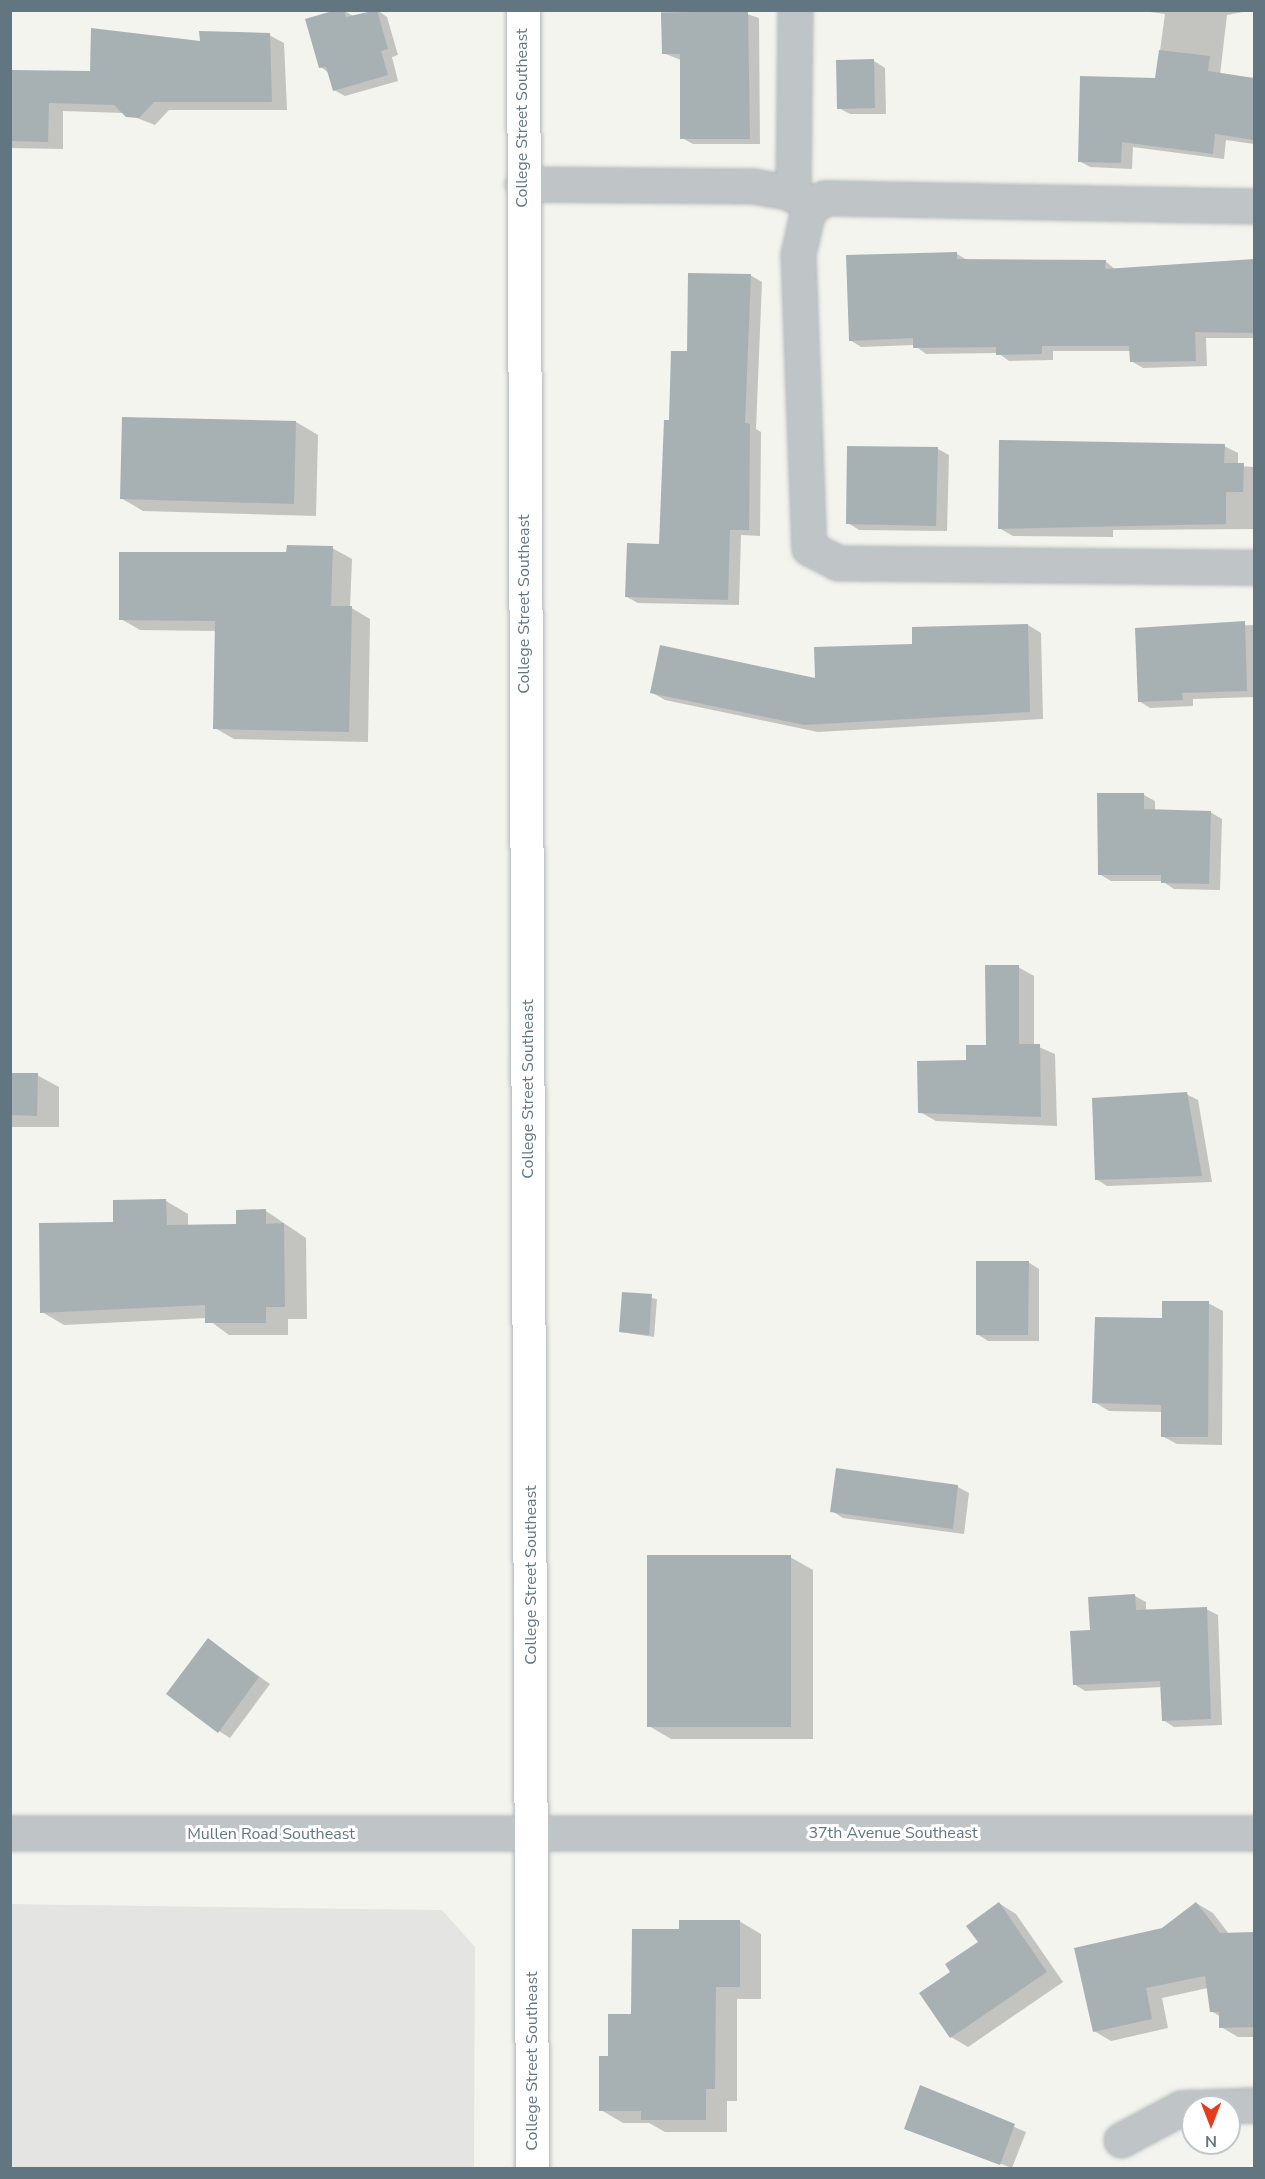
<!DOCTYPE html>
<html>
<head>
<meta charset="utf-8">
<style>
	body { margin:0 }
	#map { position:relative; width:1265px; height:2179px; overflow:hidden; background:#f4f4ef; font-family:"Nunito Sans",sans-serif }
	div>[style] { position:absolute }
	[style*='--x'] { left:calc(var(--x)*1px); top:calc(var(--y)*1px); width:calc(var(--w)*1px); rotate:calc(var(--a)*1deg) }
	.built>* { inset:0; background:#e4e5e3 }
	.shadow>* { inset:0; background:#0003 }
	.building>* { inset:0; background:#a7b1b4 }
	.roads { filter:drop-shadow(0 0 2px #b2b7ba) drop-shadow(0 0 2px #b2b7ba) }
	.minor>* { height:33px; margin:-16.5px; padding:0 16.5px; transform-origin:16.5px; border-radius:16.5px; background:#bfc4c6 }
	.major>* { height:33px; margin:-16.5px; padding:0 16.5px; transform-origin:16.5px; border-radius:16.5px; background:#fff }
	span { translate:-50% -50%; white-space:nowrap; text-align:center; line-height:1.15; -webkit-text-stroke:6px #fff; paint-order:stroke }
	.street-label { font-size:16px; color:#627681 }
	.frame { position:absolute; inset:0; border:12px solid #627681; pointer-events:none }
	.north { position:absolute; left:1181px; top:2095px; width:60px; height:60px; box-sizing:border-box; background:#fff; border:2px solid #c0c8cd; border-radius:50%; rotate:180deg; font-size:16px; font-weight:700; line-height:24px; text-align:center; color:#627681 }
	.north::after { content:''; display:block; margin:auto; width:21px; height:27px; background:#e73b1c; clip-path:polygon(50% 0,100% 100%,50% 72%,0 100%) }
</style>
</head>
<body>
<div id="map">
	<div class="built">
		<div style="clip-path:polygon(11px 1904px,442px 1910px,475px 1947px,474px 2168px,11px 2168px)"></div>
	</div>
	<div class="shadow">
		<div style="clip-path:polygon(343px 10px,353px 16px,377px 10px,387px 17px,398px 55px,392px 57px,398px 81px,345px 96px,334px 90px,329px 73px,321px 67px)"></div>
		<div style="clip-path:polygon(661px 10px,735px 10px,759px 18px,760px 144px,693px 144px,682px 138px,681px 60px,663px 53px)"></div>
		<div style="clip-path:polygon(1135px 10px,1254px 10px,1227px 15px,1220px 75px,1254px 80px,1254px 144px,1226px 140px,1224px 159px,1133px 147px,1132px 169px,1090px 167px,1079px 161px,1156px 80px,1165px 14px)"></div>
		<div style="clip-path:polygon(924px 11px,924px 10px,969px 10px,969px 12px)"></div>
		<div style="clip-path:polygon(269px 35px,284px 43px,287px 110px,169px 110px,155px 125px,124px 113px,63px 111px,63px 149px,10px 148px,10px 71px,92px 72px,201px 42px)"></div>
		<div style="clip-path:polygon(874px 61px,885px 68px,886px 114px,850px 114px,839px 108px,838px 62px)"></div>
		<div style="clip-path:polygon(957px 254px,969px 261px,1105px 261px,1116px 270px,1254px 261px,1254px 338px,1206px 338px,1207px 366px,1143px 368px,1131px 361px,1131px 351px,1053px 351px,1053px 360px,1009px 361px,998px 353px,926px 354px,914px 345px,861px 347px,850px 340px)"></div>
		<div style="clip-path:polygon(750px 275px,762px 282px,756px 429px,761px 432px,760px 536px,741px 535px,739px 605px,638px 603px,627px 597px,661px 546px,688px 353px)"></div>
		<div style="clip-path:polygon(296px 422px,318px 435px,316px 516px,143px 511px,121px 498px)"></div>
		<div style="clip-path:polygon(1224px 446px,1238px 453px,1238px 466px,1254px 467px,1254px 529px,1113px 530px,1113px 537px,1013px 536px,999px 528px)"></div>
		<div style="clip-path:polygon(938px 449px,949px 455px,947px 531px,859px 530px,848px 523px)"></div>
		<div style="clip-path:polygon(332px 548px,352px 559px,350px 607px,370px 619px,368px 742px,234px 739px,215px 728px,217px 631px,140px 630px,121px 619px,288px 554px)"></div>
		<div style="clip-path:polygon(1028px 625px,1041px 633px,1043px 719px,818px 732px,665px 700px,651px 692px,817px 680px,914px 646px)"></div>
		<div style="clip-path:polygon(1254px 625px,1254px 697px,1193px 699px,1193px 706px,1150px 708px,1139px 701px,1136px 629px)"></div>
		<div style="clip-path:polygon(1144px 795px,1155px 801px,1155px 811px,1210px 812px,1222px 819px,1220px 890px,1174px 889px,1162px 881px,1111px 881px,1099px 874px)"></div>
		<div style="clip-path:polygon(1018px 967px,1034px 976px,1034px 1045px,1055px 1054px,1057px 1126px,936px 1121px,920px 1112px,988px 1046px)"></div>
		<div style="clip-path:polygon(10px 1074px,37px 1075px,59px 1087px,59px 1127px,10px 1127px)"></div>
		<div style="clip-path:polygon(1186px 1094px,1198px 1100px,1212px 1182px,1107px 1186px,1096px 1179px)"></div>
		<div style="clip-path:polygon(166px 1201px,188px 1214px,188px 1226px,238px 1226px,266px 1211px,306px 1238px,307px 1319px,288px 1319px,288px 1335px,229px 1335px,206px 1318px,64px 1325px,42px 1312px,115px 1224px)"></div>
		<div style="clip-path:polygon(1028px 1262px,1039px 1269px,1039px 1341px,988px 1341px,977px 1334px)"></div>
		<div style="clip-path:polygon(623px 1293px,657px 1299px,654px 1337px,620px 1332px)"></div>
		<div style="clip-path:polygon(1208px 1303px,1223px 1311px,1222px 1445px,1177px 1444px,1162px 1436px,1163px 1412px,1109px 1411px,1094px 1402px,1163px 1319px)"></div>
		<div style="clip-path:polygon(838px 1470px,958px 1487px,969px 1493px,964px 1534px,843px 1518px,832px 1511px)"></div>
		<div style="clip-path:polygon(790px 1557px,813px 1570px,813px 1739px,671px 1739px,649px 1726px)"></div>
		<div style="clip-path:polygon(1135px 1596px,1146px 1602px,1146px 1611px,1206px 1609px,1218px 1615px,1222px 1725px,1174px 1727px,1163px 1720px,1162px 1687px,1085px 1691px,1074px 1684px,1092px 1632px)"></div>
		<div style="clip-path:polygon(208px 1640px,270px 1684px,230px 1738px,219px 1731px)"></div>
		<div style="clip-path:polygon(1196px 1903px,1213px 1913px,1229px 1934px,1254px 1933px,1254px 2037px,1238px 2037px,1221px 2027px,1221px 2017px,1211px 2011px,1208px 1988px,1162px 1998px,1168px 2028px,1111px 2041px,1094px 2031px,1163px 1929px)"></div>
		<div style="clip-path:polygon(1000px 1904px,1016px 1914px,1063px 1982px,968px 2047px,951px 2037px,980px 1942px)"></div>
		<div style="clip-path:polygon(739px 1921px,761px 1934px,761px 1999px,737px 1999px,737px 2101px,727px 2101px,727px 2132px,665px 2132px,649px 2123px,623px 2123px,601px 2110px,610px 2057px,681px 1930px)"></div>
		<div style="clip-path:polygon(920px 2087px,1026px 2132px,1012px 2168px,905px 2128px)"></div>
	</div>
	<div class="building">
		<div style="clip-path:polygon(336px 10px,344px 10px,346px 17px,377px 10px,388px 49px,381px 51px,388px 75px,333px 91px,326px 67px,319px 68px,305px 19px)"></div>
		<div style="clip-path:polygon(748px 10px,750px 139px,680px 139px,680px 54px,662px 54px,661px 13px)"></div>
		<div style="clip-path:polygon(91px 28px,200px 41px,199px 31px,270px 33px,272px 102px,154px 102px,139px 118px,126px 117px,114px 105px,49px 103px,48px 142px,10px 141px,12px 70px,90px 71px)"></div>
		<div style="clip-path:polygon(1159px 50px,1210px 56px,1208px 71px,1254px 78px,1254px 140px,1215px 134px,1213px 154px,1122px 142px,1121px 163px,1078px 162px,1080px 76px,1155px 78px)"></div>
		<div style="clip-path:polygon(874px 59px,875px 108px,837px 109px,836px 60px)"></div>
		<div style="clip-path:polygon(957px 252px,957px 259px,1106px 260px,1105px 269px,1254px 259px,1254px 333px,1195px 332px,1196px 361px,1130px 362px,1129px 346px,1042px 346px,1042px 354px,996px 355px,996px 347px,913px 348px,913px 338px,849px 341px,846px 255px)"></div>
		<div style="clip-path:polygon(688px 273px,751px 274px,745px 423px,750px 424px,749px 530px,730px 530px,728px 600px,625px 597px,627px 543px,659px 544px,664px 420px,669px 420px,671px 351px,687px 351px)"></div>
		<div style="clip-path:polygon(122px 417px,296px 421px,294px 504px,120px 499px)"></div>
		<div style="clip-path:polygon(999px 440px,1225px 444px,1224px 463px,1244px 463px,1243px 492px,1226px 492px,1226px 524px,998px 529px)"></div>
		<div style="clip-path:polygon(847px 446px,938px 447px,936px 526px,846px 524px)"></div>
		<div style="clip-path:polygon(287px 545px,333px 546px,331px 606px,352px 606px,349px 732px,213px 729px,215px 621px,119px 620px,119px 552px,286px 552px)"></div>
		<div style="clip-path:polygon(1245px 621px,1247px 691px,1182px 693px,1183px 700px,1138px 702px,1135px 628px)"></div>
		<div style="clip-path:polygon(1028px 624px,1030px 712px,804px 725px,650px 693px,660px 645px,815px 678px,814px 647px,912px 644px,912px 627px)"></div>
		<div style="clip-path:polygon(1097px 793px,1144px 793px,1144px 809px,1211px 811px,1209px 884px,1161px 883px,1161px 875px,1098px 875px)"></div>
		<div style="clip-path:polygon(985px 965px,1019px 965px,1019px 1044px,1040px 1044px,1041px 1117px,918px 1113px,917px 1061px,966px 1060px,966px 1045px,986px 1045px)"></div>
		<div style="clip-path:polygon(10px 1073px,38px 1073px,37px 1116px,10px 1115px)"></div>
		<div style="clip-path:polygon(1187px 1092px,1202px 1176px,1095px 1180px,1092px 1098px)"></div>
		<div style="clip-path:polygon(166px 1199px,167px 1225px,236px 1224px,236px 1210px,266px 1209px,266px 1224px,284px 1223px,285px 1307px,266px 1307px,266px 1323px,205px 1323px,205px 1305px,40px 1313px,39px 1223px,113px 1222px,113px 1200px)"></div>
		<div style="clip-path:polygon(976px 1261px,1029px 1261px,1028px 1335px,976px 1335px)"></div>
		<div style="clip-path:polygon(622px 1292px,652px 1294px,649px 1335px,619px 1332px)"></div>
		<div style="clip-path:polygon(1162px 1301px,1209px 1301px,1208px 1437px,1161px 1437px,1161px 1405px,1092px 1403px,1095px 1317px,1162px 1318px)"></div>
		<div style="clip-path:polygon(836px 1468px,958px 1485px,953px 1529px,830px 1512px)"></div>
		<div style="clip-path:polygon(647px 1555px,791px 1555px,791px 1727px,647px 1727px)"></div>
		<div style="clip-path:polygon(1135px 1594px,1136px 1610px,1207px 1607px,1211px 1719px,1162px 1721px,1160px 1681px,1073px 1685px,1070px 1631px,1090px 1630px,1088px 1597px)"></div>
		<div style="clip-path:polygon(208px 1638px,259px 1677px,218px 1733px,166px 1694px)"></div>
		<div style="clip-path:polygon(999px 1902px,1047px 1972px,950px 2038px,919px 1993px,950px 1972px,945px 1964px,978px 1942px,966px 1926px)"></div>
		<div style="clip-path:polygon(1196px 1902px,1220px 1933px,1254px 1932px,1254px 2027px,1219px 2028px,1219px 2012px,1210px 2012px,1205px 1976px,1146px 1988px,1152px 2019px,1093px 2032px,1074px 1948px,1162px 1928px)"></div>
		<div style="clip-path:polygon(679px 1920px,740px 1920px,740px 1987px,716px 1987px,715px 2089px,706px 2089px,706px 2120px,641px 2120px,641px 2111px,599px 2111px,599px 2056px,608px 2056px,608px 2014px,631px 2014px,632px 1929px,679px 1929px)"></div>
		<div style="clip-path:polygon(920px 2085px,1015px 2124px,1000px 2165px,904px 2129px)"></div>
	</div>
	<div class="roads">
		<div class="minor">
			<div style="--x:522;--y:184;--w:231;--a:0.5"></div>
			<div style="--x:753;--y:186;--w:36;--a:10"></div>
			<div style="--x:788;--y:192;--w:30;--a:26"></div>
			<div style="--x:793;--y:195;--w:185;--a:-89.4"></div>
			<div style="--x:1254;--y:206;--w:430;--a:-178.9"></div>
			<div style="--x:824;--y:198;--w:20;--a:143"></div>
			<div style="--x:808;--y:210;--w:45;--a:102.8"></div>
			<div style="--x:798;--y:254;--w:294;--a:87.9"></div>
			<div style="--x:809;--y:548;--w:33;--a:27"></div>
			<div style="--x:838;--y:563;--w:416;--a:0.6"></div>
			<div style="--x:10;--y:1833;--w:1244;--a:0"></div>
			<div style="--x:1202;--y:2107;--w:52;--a:-2.2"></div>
			<div style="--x:1121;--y:2140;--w:68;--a:-28.1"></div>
			<div style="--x:1181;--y:2108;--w:12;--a:-5"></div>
		</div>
		<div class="major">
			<div style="--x:523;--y:10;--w:2158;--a:89.76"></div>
		</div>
	</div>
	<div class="street-label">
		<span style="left:522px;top:118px;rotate:-90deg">College Street Southeast</span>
		<span style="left:524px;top:604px;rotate:-90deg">College Street Southeast</span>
		<span style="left:528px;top:1089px;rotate:-90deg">College Street Southeast</span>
		<span style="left:531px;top:1575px;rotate:-90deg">College Street Southeast</span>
		<span style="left:893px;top:1833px">37th Avenue Southeast</span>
		<span style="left:271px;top:1834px">Mullen Road Southeast</span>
		<span style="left:532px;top:2061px;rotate:-90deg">College Street Southeast</span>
	</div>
	<div class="frame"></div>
	<div class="north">N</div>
</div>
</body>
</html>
